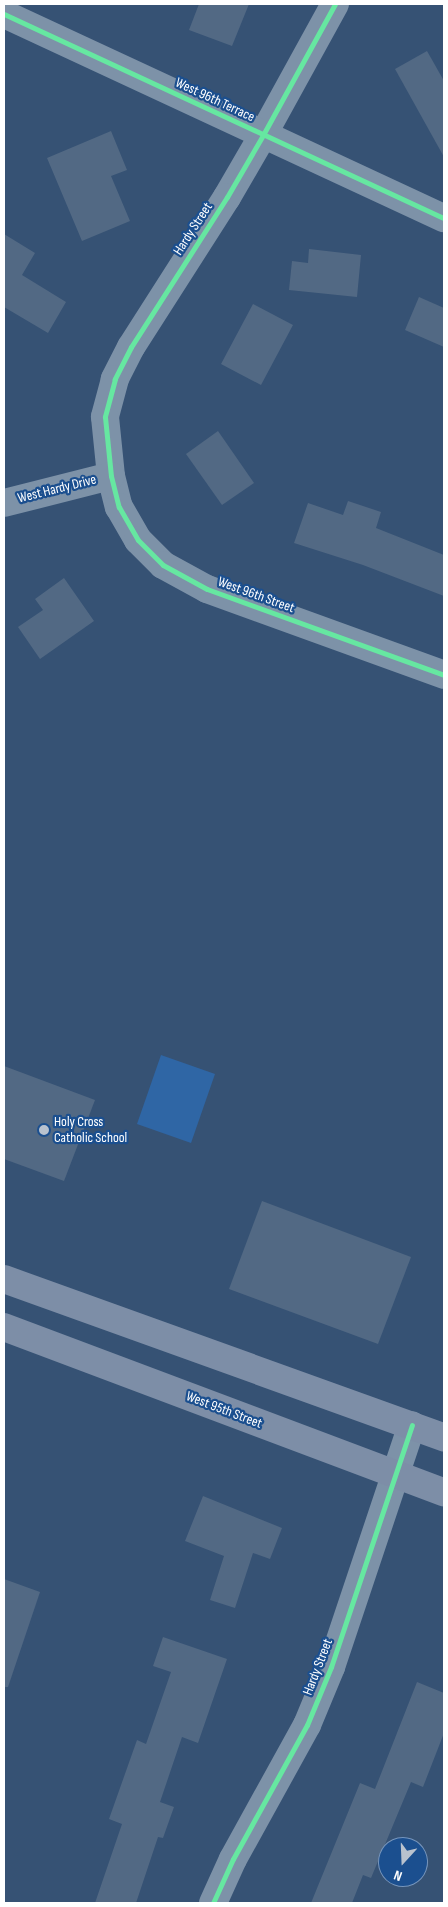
<!DOCTYPE html>
<html>
<head>
<meta charset="utf-8">
<style>
	body { margin:0 }
	#map { position:relative; width:448px; height:1907px; overflow:hidden; background:#365274; font-family:"Sofia Sans Condensed",sans-serif }
	div>[style] { position:absolute }
	[style*='--x'] { left:calc(var(--x)*1px); top:calc(var(--y)*1px); width:calc(var(--w)*1px); rotate:calc(var(--a)*1deg) }
	.green>* { inset:0; background:#2f66a5 }
	.building>* { inset:0; background:#526984 }
	.minor>* { height:28px; margin:-14px; padding:0 14px; transform-origin:14px; border-radius:14px; background:#7d92a8 }
	.major>* { height:28px; margin:-14px; padding:0 14px; transform-origin:14px; border-radius:14px; background:#7d8ea7 }
	.cycleway>* { height:5px; margin:-2.5px; padding:0 2.5px; transform-origin:2.5px; border-radius:2.5px; background:#66e7a1 }
	.dots>* { width:14px; height:14px; translate:-50% -50%; box-sizing:border-box; border:2px solid #1b4f8f; border-radius:50% }
	span { translate:-50% -50%; white-space:nowrap; text-align:center; line-height:1.15; -webkit-text-stroke:4.5px #1b4f8f; paint-order:stroke }
	.street-label { font-size:14px; color:#fff }
	.poi-label { font-size:14px; color:#fff }
	.left { translate:0 -50%; text-align:left }
	.frame { position:absolute; inset:0; border:5px solid #fff; pointer-events:none }
	.north { position:absolute; left:378px; top:1837px; width:50px; height:50px; box-sizing:border-box; background:#1b4f8f; border:1px solid #7695bc; border-radius:50%; rotate:200deg; font-size:14px; font-weight:700; line-height:20px; text-align:center; color:#fff }
	.north::after { content:''; display:block; margin:auto; width:18px; height:22px; background:#b9c2ce; clip-path:polygon(50% 0,100% 100%,50% 72%,0 100%) }
</style>
</head>
<body>
<div id="map">
	<div class="green">
		<div style="clip-path:polygon(161px 1055px,215px 1074px,191px 1143px,137px 1124px)"></div>
	</div>
	<div class="building">
		<div style="clip-path:polygon(199px 4px,249px 4px,232px 46px,189px 30px)"></div>
		<div style="clip-path:polygon(427px 51px,444px 81px,444px 157px,395px 69px)"></div>
		<div style="clip-path:polygon(111px 131px,127px 170px,111px 176px,130px 221px,82px 241px,47px 158px)"></div>
		<div style="clip-path:polygon(4px 234px,35px 253px,22px 275px,66px 302px,48px 333px,4px 307px)"></div>
		<div style="clip-path:polygon(309px 249px,361px 255px,357px 297px,289px 290px,292px 261px,308px 263px)"></div>
		<div style="clip-path:polygon(419px 297px,444px 308px,444px 347px,405px 330px)"></div>
		<div style="clip-path:polygon(253px 304px,293px 325px,261px 385px,221px 364px)"></div>
		<div style="clip-path:polygon(218px 431px,254px 483px,222px 505px,186px 454px)"></div>
		<div style="clip-path:polygon(348px 501px,381px 512px,376px 528px,444px 555px,444px 596px,363px 565px,294px 543px,308px 503px,343px 515px)"></div>
		<div style="clip-path:polygon(64px 578px,94px 621px,40px 659px,18px 627px,43px 610px,35px 599px)"></div>
		<div style="clip-path:polygon(4px 1066px,95px 1100px,64px 1181px,4px 1159px)"></div>
		<div style="clip-path:polygon(262px 1201px,411px 1257px,378px 1344px,229px 1289px)"></div>
		<div style="clip-path:polygon(203px 1496px,282px 1528px,270px 1559px,253px 1553px,235px 1608px,210px 1600px,224px 1556px,185px 1541px)"></div>
		<div style="clip-path:polygon(4px 1579px,40px 1592px,8px 1687px,4px 1687px)"></div>
		<div style="clip-path:polygon(163px 1637px,227px 1659px,198px 1743px,182px 1737px,160px 1802px,174px 1807px,163px 1838px,158px 1837px,136px 1903px,95px 1903px,122px 1824px,109px 1819px,137px 1740px,146px 1744px,171px 1672px,153px 1666px)"></div>
		<div style="clip-path:polygon(417px 1682px,444px 1693px,444px 1733px,423px 1787px,411px 1782px,371px 1878px,363px 1875px,352px 1903px,311px 1903px,360px 1783px,375px 1789px)"></div>
	</div>
	<div class="minor">
		<div style="--x:335;--y:4;--w:149;--a:118.8"></div>
		<div style="--x:263;--y:135;--w:72;--a:120.1"></div>
		<div style="--x:227;--y:197;--w:178;--a:122.6"></div>
		<div style="--x:131;--y:347;--w:36;--a:117"></div>
		<div style="--x:115;--y:379;--w:39;--a:105"></div>
		<div style="--x:105;--y:417;--w:59;--a:84.2"></div>
		<div style="--x:111;--y:476;--w:32;--a:76"></div>
		<div style="--x:119;--y:507;--w:38;--a:60"></div>
		<div style="--x:138;--y:540;--w:35;--a:45"></div>
		<div style="--x:163;--y:565;--w:50;--a:28.6"></div>
		<div style="--x:207;--y:589;--w:252;--a:19.9"></div>
		<div style="--x:4;--y:14;--w:485;--a:24.9"></div>
		<div style="--x:4;--y:503;--w:110;--a:-14.2"></div>
		<div style="--x:213;--y:1903;--w:48;--a:-65.6"></div>
		<div style="--x:233;--y:1859;--w:153;--a:-61.1"></div>
		<div style="--x:307;--y:1725;--w:63;--a:-67.5"></div>
		<div style="--x:331;--y:1667;--w:255;--a:-71.5"></div>
	</div>
	<div class="major">
		<div style="--x:4;--y:1279;--w:468;--a:19.8"></div>
		<div style="--x:4;--y:1327;--w:470;--a:20.6"></div>
	</div>
	<div class="cycleway">
		<div style="--x:335;--y:4;--w:149;--a:118.8"></div>
		<div style="--x:263;--y:135;--w:72;--a:120.1"></div>
		<div style="--x:227;--y:197;--w:178;--a:122.6"></div>
		<div style="--x:131;--y:347;--w:36;--a:117"></div>
		<div style="--x:115;--y:379;--w:39;--a:105"></div>
		<div style="--x:105;--y:417;--w:59;--a:84.2"></div>
		<div style="--x:111;--y:476;--w:32;--a:76"></div>
		<div style="--x:119;--y:507;--w:38;--a:60"></div>
		<div style="--x:138;--y:540;--w:35;--a:45"></div>
		<div style="--x:163;--y:565;--w:50;--a:28.6"></div>
		<div style="--x:207;--y:589;--w:252;--a:19.9"></div>
		<div style="--x:4;--y:14;--w:485;--a:24.9"></div>
		<div style="--x:213;--y:1903;--w:48;--a:-65.6"></div>
		<div style="--x:233;--y:1859;--w:153;--a:-61.1"></div>
		<div style="--x:307;--y:1725;--w:63;--a:-67.5"></div>
		<div style="--x:331;--y:1667;--w:255;--a:-71.5"></div>
	</div>
	<div class="dots">
		<div style="left:44px;top:1130px;background:#b9c2ce"></div>
	</div>
	<div class="street-label">
		<span style="left:215px;top:100px;rotate:25deg">West 96th Terrace</span>
		<span style="left:193px;top:229px;rotate:-57deg">Hardy Street</span>
		<span style="left:57px;top:489px;rotate:-14deg">West Hardy Drive</span>
		<span style="left:256px;top:595px;rotate:20deg">West 96th Street</span>
		<span style="left:224px;top:1410px;rotate:21deg">West 95th Street</span>
		<span style="left:318px;top:1667px;rotate:-69deg">Hardy Street</span>
	</div>
	<div class="poi-label">
		<span class="left" style="left:54px;top:1130px">Holy Cross<br>Catholic School</span>
	</div>
	<div class="frame"></div>
	<div class="north">N</div>
</div>
</body>
</html>
